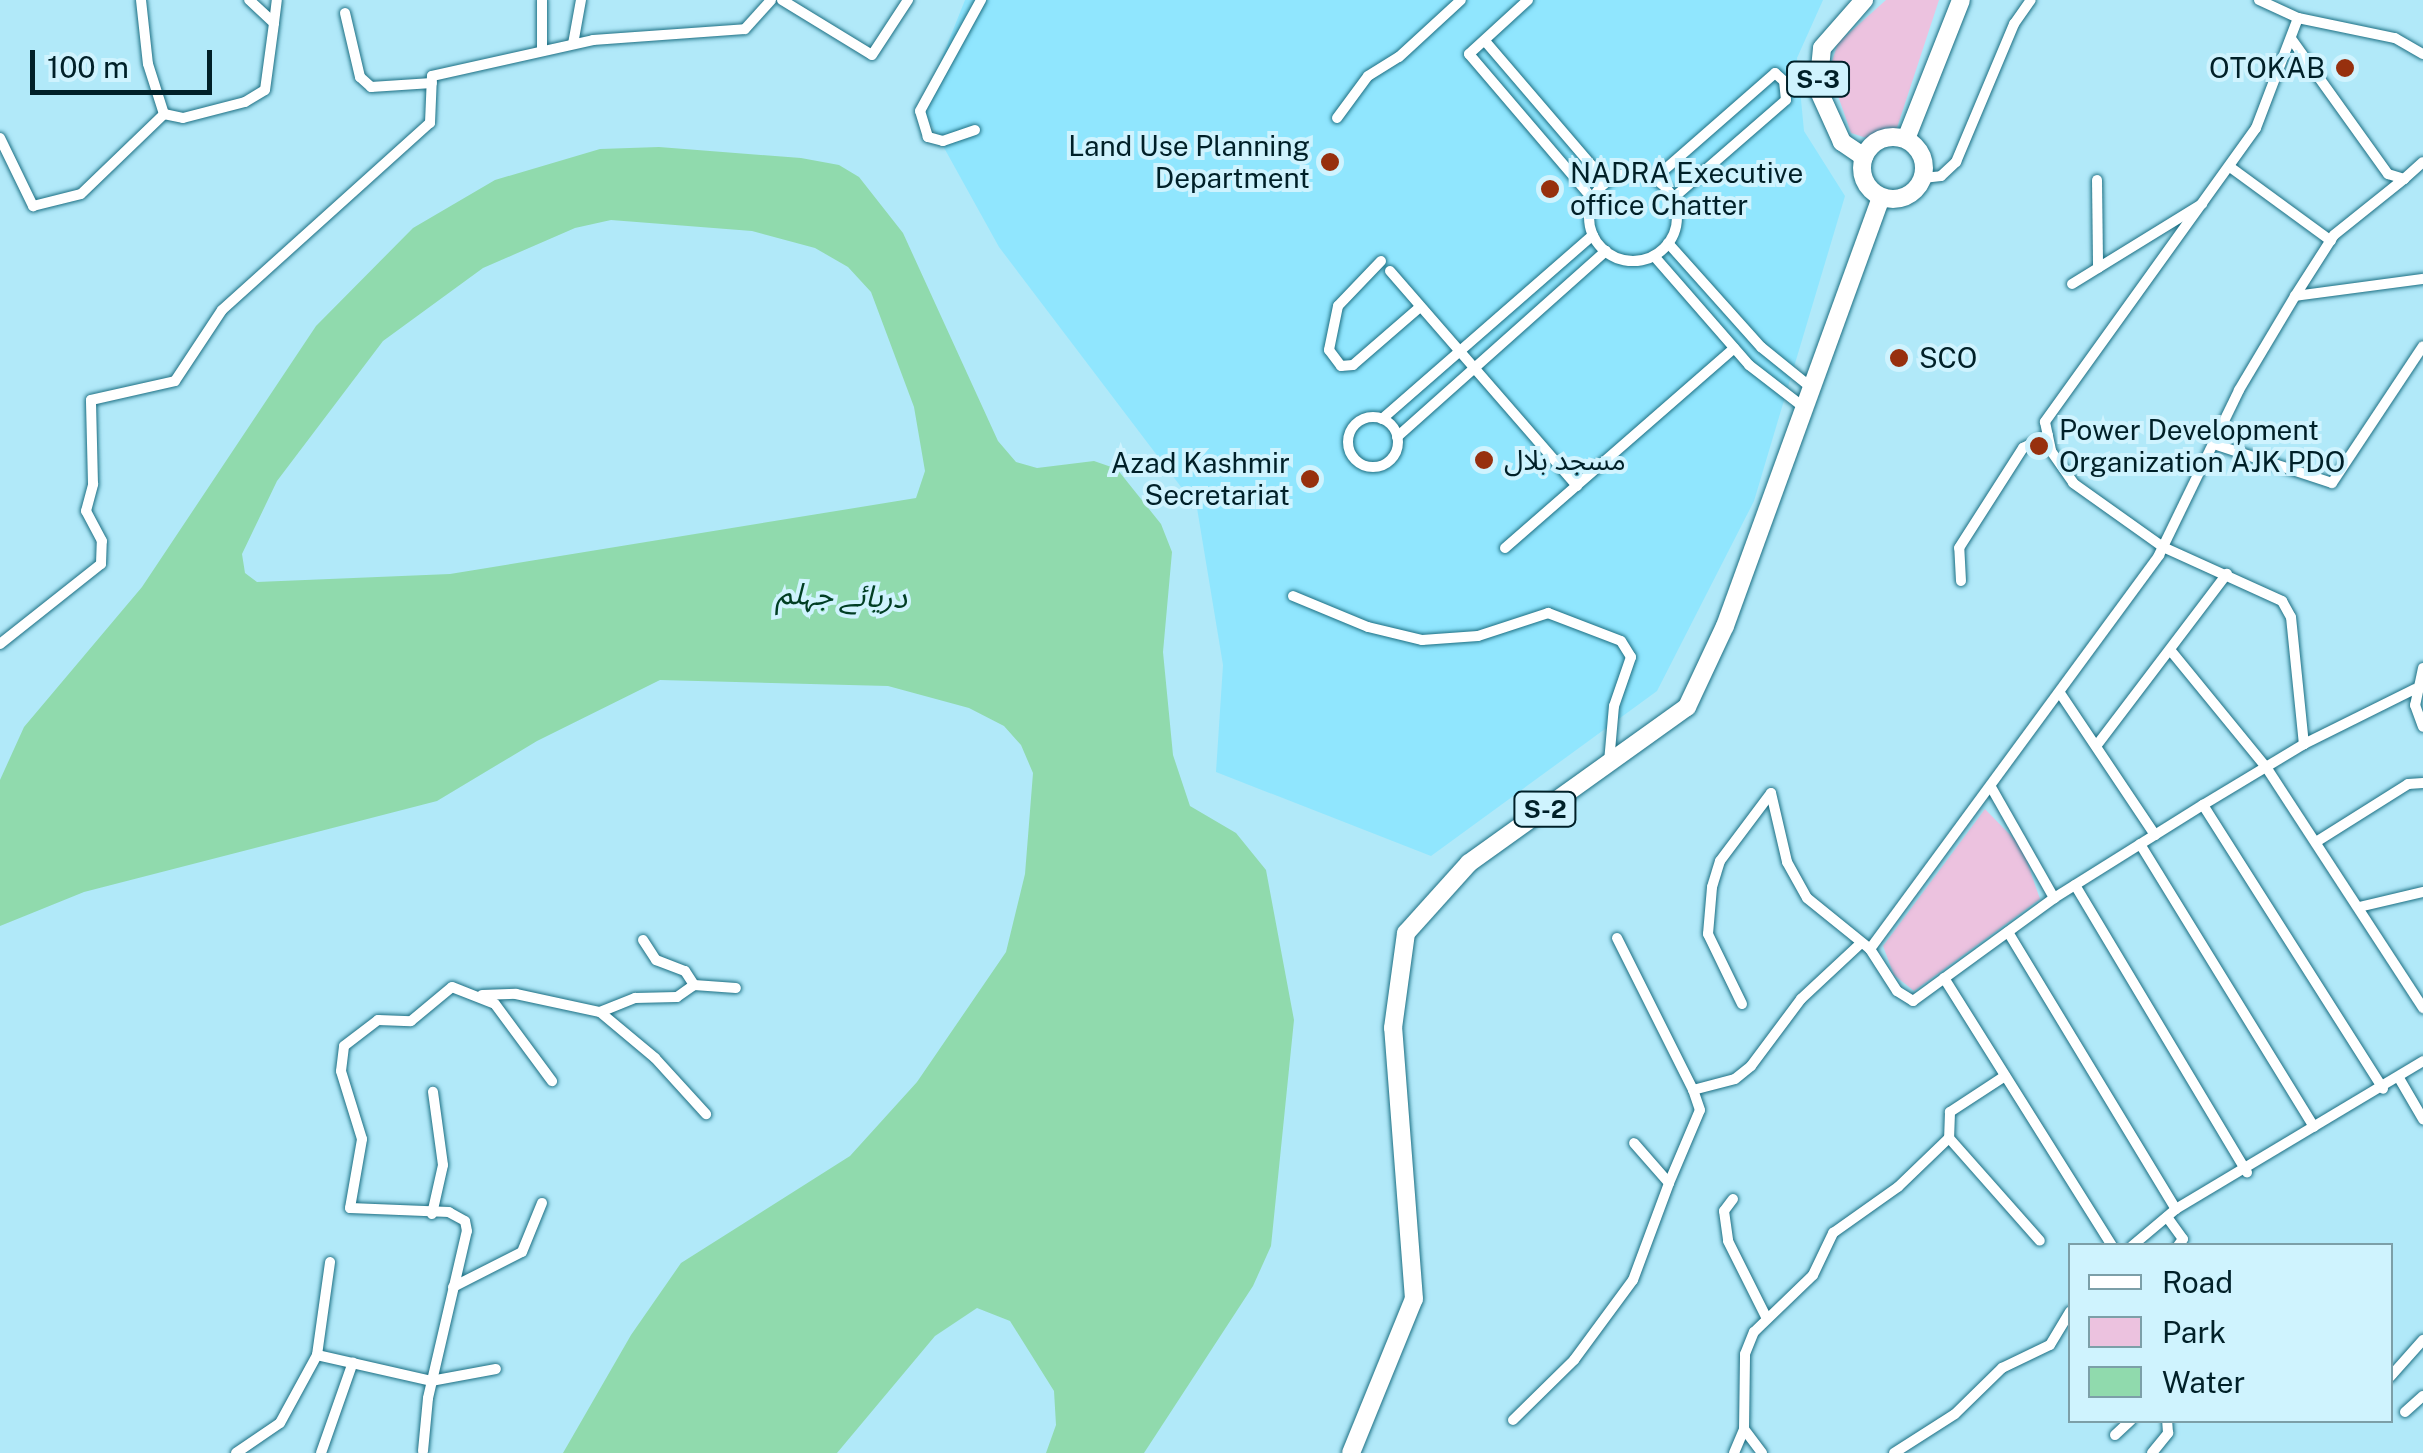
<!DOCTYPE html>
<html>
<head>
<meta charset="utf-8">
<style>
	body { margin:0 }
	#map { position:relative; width:2423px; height:1453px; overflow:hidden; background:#b1e9f9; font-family:"Public Sans","Noto Sans Arabic",sans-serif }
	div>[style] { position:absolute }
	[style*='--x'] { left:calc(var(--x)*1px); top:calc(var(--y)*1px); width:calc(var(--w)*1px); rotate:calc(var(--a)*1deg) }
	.built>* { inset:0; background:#90e6fe }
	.green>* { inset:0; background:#ecc2df }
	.water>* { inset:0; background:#90daad }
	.roads { filter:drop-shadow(0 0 2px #1c6f83) drop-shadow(0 0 2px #1c6f83) }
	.street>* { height:10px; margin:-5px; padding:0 5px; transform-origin:5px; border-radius:5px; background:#fff }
	.street>.ring { margin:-5px; padding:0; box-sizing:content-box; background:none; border:10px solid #fff; border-radius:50% }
	.highway>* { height:18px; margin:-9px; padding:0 9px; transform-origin:9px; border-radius:9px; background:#fff }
	.highway>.ring { margin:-9px; padding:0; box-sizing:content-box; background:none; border:18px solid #fff; border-radius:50% }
	.dots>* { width:28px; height:28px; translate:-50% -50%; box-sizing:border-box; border:5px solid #cff3fe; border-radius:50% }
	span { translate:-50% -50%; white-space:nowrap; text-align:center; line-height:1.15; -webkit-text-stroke:8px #cff3fe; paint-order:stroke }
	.shield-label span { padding:2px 8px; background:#cff3fe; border:2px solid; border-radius:8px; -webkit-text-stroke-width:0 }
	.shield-label { font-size:25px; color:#002028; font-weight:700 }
	.poi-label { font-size:28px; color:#002028 }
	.right { translate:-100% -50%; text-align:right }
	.left { translate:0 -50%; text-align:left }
	.water-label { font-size:30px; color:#003e23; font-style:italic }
	.legend { position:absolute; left:2068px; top:1243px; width:325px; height:180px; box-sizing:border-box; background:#cff3fe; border:2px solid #7c9fa8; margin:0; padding:12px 18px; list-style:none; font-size:30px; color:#002028 }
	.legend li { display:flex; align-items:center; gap:20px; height:50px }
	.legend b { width:50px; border:2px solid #7c9fa8 }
	.scale { position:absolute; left:30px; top:50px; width:182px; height:45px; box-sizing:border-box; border:5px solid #002028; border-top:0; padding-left:12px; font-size:30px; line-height:35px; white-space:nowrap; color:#002028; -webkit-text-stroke:8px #cff3fe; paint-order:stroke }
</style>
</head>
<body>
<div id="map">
	<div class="built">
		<div style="clip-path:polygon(965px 0,1823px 0,1797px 58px,1804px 131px,1845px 196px,1754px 501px,1657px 691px,1431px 856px,1216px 772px,1223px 665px,1197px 508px,999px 247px,922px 108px)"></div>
	</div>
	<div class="green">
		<div style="clip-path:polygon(1886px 0,1939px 0,1891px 146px,1851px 133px,1829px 70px,1838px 43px)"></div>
		<div style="clip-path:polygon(1985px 809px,2022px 847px,2040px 899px,1914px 991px,1894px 975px,1883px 946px)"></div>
	</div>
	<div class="water">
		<div style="clip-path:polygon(evenodd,659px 147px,801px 158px,839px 165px,859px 177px,903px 233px,998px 441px,1016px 462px,1037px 468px,1094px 461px,1117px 469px,1161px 524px,1172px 552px,1163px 652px,1173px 755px,1190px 806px,1236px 833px,1266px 870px,1294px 1020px,1271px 1246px,1253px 1286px,1144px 1453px,1046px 1453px,1056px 1425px,1054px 1391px,1010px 1321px,977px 1308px,935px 1336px,837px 1453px,563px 1453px,631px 1335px,681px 1263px,850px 1156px,917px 1082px,1006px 952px,1025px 874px,1033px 773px,1021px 745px,1004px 726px,969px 708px,888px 686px,660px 680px,537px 741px,437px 801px,84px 892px,0 926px,0 780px,24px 727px,142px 587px,316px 326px,413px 228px,495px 180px,600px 149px,659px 147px,611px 220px,752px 231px,815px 248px,848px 267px,871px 292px,914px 407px,925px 471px,916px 498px,450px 574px,257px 582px,245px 573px,242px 554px,277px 481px,383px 341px,483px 268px,575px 228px,611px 220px)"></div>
	</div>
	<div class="roads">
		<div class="street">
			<div style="--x:141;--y:0;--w:64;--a:83.8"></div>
			<div style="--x:148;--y:64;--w:52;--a:72.3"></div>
			<div style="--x:542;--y:0;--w:51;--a:90"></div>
			<div style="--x:782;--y:0;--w:105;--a:31.4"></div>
			<div style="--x:872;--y:55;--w:66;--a:-56.8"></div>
			<div style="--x:1528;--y:0;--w:80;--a:137.5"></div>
			<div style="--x:1469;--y:54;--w:191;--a:49.5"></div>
			<div style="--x:2259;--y:0;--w:43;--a:24.8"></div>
			<div style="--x:2298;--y:18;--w:99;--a:11.7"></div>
			<div style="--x:2395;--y:38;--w:32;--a:30"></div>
			<div style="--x:345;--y:13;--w:66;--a:76.8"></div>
			<div style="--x:360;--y:77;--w:15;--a:42"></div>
			<div style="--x:371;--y:87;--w:61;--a:-3.8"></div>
			<div style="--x:2298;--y:18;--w:118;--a:110.9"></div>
			<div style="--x:2256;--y:128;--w:362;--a:125.7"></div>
			<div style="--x:2045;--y:422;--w:30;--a:78"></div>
			<div style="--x:2051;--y:451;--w:39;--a:55"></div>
			<div style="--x:2073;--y:483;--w:110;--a:35.4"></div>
			<div style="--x:2163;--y:547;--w:131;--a:24.4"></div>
			<div style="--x:2282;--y:601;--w:18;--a:61"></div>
			<div style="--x:2291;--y:617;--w:128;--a:84.2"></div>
			<div style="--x:274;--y:23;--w:23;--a:-83"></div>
			<div style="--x:2292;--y:40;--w:165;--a:54.4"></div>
			<div style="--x:2388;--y:174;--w:17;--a:17"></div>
			<div style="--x:2404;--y:179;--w:25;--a:-42"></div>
			<div style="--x:1485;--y:41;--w:186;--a:49.4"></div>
			<div style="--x:573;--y:44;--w:45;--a:-79.7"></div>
			<div style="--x:1337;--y:118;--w:52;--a:-53.6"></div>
			<div style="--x:1368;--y:76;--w:36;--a:-32"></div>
			<div style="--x:1399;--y:57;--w:84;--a:-42.6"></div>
			<div style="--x:975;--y:130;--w:34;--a:161"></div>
			<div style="--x:943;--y:141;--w:16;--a:-165"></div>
			<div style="--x:928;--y:137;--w:27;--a:-107"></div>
			<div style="--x:920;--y:111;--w:127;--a:-61.2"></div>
			<div style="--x:0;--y:138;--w:76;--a:64.1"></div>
			<div style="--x:33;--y:206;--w:49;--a:-14"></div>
			<div style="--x:81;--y:194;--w:115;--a:-43.9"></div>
			<div style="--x:164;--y:114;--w:19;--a:12"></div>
			<div style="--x:183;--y:118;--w:64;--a:-14.5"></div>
			<div style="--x:245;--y:102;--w:23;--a:-31"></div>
			<div style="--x:265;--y:90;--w:68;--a:-82.3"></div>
			<div style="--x:274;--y:23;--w:34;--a:-137"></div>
			<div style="--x:2230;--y:167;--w:125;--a:36.2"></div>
			<div class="ring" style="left:1589px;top:173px;width:78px;height:78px"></div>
			<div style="--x:1923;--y:178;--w:18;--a:-6"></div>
			<div style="--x:1941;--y:176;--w:21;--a:-43"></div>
			<div style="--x:1956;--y:162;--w:150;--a:-67.2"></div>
			<div style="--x:2014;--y:24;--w:29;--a:-55"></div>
			<div style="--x:1654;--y:179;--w:161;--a:-41.2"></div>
			<div style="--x:1775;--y:73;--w:12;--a:42"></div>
			<div style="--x:1784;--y:81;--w:19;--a:84"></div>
			<div style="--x:1786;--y:100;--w:151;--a:139"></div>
			<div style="--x:2097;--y:180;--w:88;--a:89.3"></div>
			<div style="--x:1668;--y:243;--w:140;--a:48.2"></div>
			<div style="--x:1761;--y:347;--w:67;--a:38.9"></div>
			<div style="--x:1654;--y:256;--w:145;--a:48.9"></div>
			<div style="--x:1749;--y:365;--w:72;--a:37.7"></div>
			<div style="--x:1381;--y:261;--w:62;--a:133.7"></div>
			<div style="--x:1338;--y:306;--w:45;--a:101.6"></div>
			<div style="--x:1329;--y:350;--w:20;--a:53"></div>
			<div style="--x:1341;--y:366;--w:12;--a:-5"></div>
			<div style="--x:1353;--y:365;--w:89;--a:-40.9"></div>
			<div style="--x:1390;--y:271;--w:285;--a:49"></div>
			<div style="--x:2072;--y:284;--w:153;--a:-31.6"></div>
			<div style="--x:2295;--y:296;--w:72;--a:-57.4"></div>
			<div style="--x:2334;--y:235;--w:90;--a:-38.7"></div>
			<div class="ring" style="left:1348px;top:417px;width:40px;height:40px"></div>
			<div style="--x:1382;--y:419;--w:280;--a:-41.1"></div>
			<div style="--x:1397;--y:437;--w:280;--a:-41.7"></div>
			<div style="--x:2217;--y:445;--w:121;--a:18.3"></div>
			<div style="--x:2332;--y:483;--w:164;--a:-56.4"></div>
			<div style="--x:1505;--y:548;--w:304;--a:-41.1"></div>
			<div style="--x:1961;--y:581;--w:33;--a:-93"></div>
			<div style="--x:1959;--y:548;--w:119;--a:-57.4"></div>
			<div style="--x:2023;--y:448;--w:28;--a:-27"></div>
			<div style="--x:1293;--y:596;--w:81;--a:22.5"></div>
			<div style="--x:1368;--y:627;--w:56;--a:13.5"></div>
			<div style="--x:1422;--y:640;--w:56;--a:-4.1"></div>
			<div style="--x:1478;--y:636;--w:74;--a:-18.2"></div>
			<div style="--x:1548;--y:613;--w:78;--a:21"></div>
			<div style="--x:1621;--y:641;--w:19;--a:58"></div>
			<div style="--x:1631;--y:657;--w:52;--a:109.1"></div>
			<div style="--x:1614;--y:706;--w:56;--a:95.1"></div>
			<div style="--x:0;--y:644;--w:129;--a:-38.4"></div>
			<div style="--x:101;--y:564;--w:23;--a:-88"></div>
			<div style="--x:102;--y:541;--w:34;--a:-118"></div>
			<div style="--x:86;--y:511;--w:28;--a:-75"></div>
			<div style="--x:93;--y:484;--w:84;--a:-91.4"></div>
			<div style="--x:91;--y:400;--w:86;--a:-12.7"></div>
			<div style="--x:175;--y:381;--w:85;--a:-56.5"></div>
			<div style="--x:222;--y:310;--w:280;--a:-42"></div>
			<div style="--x:430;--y:123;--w:47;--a:-87.6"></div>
			<div style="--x:432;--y:76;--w:165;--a:-12.6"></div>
			<div style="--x:593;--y:40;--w:152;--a:-4.1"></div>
			<div style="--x:745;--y:29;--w:39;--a:-48"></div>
			<div style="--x:2171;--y:651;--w:150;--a:50.7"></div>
			<div style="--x:2266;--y:767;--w:288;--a:56.9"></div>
			<div style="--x:2423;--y:668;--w:38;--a:102"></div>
			<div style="--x:2415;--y:705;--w:23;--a:70"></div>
			<div style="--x:2060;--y:693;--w:171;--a:56.2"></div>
			<div style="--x:2097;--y:745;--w:215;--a:-52.8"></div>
			<div style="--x:1991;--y:787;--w:128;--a:60.4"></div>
			<div style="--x:1771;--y:793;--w:71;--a:76.9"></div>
			<div style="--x:1787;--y:862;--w:41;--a:60.9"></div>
			<div style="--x:1807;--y:898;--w:81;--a:39"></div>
			<div style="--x:1870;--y:949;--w:489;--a:-53.7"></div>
			<div style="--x:2159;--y:555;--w:183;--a:-64.1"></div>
			<div style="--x:2239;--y:390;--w:109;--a:-59.2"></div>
			<div style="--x:2295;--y:296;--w:129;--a:-7.6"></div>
			<div style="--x:2203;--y:805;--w:336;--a:57.6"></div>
			<div style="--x:2316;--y:842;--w:109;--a:-32.2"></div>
			<div style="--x:2408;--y:784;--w:15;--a:-4"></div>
			<div style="--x:2140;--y:844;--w:332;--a:58.4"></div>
			<div style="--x:2075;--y:885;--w:335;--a:59.1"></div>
			<div style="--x:2359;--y:907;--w:66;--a:-13.2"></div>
			<div style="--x:2008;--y:932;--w:324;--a:58.8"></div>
			<div style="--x:1617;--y:938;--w:170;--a:63.4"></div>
			<div style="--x:1693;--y:1090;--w:43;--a:-14.7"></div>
			<div style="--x:1735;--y:1079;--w:21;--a:-39"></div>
			<div style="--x:1751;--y:1066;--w:84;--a:-53.3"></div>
			<div style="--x:1801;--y:999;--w:82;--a:-43"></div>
			<div style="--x:643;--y:940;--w:24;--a:57"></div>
			<div style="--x:656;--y:960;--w:31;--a:21"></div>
			<div style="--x:685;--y:971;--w:17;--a:57"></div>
			<div style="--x:1870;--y:949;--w:50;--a:57.3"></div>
			<div style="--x:1897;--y:991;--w:19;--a:32"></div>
			<div style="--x:1913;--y:1001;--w:175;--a:-36.1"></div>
			<div style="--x:2054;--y:898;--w:176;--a:-32"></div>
			<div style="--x:2203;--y:805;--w:118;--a:-31.1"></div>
			<div style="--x:2304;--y:744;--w:124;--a:-26.4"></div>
			<div style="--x:1944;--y:978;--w:316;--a:57.9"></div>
			<div style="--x:482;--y:995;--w:34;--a:-2"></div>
			<div style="--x:516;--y:994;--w:86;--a:12.1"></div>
			<div style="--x:600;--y:1012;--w:72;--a:39.9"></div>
			<div style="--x:655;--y:1058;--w:76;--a:47.7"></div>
			<div style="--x:1742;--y:1004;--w:78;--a:-115.9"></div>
			<div style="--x:1708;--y:934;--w:47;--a:-85.1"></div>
			<div style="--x:1712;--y:887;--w:27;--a:-73"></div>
			<div style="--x:1720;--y:861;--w:85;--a:-53.1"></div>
			<div style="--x:600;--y:1012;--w:38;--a:-22"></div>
			<div style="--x:635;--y:998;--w:42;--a:-1.4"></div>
			<div style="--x:677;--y:997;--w:21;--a:-35"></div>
			<div style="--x:694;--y:985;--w:42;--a:4.1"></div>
			<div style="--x:2005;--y:1076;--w:66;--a:146.8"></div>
			<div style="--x:1950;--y:1112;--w:26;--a:92"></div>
			<div style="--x:1949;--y:1138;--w:137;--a:48.5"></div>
			<div style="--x:2399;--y:1078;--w:48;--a:59.7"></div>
			<div style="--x:1669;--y:1183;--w:79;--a:-67"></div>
			<div style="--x:1700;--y:1110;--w:21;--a:-109"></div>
			<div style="--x:1733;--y:1199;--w:15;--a:127"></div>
			<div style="--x:1724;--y:1211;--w:30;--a:82"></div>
			<div style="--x:1728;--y:1241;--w:87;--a:63.4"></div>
			<div style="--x:432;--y:1214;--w:50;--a:-77.3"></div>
			<div style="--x:443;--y:1165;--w:74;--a:-97.8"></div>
			<div style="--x:2167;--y:1217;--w:27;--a:54"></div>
			<div style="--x:2183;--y:1239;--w:9;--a:126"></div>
			<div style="--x:2132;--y:1246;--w:57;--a:-40.1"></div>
			<div style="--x:2176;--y:1209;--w:288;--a:-30.9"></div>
			<div style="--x:453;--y:1287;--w:77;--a:-26.9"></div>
			<div style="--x:522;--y:1252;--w:53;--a:-67.8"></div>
			<div style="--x:317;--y:1355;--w:117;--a:12.8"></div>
			<div style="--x:431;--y:1381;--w:66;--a:-10.5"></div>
			<div style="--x:2390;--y:1377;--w:50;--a:-48.3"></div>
			<div style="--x:2405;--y:1412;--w:24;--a:-42"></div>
			<div style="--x:1513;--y:1420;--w:86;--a:-44.5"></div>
			<div style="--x:1574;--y:1360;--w:99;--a:-53.6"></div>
			<div style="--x:1633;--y:1280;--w:103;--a:-69.6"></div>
			<div style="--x:1669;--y:1183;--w:53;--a:-131.2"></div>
			<div style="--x:1744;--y:1429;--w:30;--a:53"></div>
			<div style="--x:2115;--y:1435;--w:22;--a:-43"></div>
			<div style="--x:423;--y:1451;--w:53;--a:-84.6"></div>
			<div style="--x:428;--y:1398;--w:171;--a:-76.9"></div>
			<div style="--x:467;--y:1231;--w:10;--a:-101"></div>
			<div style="--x:465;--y:1221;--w:18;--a:-151"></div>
			<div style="--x:449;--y:1212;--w:99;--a:-177.7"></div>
			<div style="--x:350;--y:1208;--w:70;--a:-80.1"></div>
			<div style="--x:362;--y:1139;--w:71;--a:-107.2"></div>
			<div style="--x:341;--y:1071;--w:25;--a:-83"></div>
			<div style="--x:344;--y:1046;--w:43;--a:-37.4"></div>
			<div style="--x:378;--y:1020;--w:33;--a:2"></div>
			<div style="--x:411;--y:1021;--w:53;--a:-39.7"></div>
			<div style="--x:452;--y:987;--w:46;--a:21.6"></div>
			<div style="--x:495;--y:1004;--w:96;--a:53.5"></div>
			<div style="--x:236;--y:1453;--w:53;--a:-34.3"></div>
			<div style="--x:280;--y:1423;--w:77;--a:-61.4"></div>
			<div style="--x:317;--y:1355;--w:94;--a:-82"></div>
			<div style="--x:321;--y:1453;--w:96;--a:-70.6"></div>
			<div style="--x:1734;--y:1453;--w:26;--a:-67"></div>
			<div style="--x:1744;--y:1429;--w:75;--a:-89.2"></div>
			<div style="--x:1745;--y:1354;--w:24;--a:-68"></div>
			<div style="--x:1754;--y:1332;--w:82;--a:-44"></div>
			<div style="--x:1813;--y:1275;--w:47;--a:-64.5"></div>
			<div style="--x:1833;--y:1233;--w:80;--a:-35.3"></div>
			<div style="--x:1898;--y:1187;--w:71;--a:-43.9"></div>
			<div style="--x:1894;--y:1453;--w:72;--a:-32.6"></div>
			<div style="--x:1955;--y:1414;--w:66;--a:-44.4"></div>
			<div style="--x:2002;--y:1368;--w:53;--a:-25.6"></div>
			<div style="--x:2050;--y:1345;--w:39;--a:-59"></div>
			<div style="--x:2152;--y:1453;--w:26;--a:-51"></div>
			<div style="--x:2168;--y:1433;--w:13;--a:-94"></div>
		</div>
		<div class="highway">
			<div class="ring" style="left:1862px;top:137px;width:44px;height:44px"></div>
			<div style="--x:1906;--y:139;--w:149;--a:-68.4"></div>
			<div style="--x:1864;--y:157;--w:27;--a:-146"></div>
			<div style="--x:1842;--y:142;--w:58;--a:-114.4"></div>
			<div style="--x:1818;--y:89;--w:41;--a:-84.4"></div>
			<div style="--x:1822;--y:48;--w:64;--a:-48.8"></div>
			<div style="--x:1351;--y:1453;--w:166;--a:-67.8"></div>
			<div style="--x:1414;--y:1299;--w:272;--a:-94.4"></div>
			<div style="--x:1393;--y:1028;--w:96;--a:-82.2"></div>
			<div style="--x:1406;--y:933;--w:94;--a:-48"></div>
			<div style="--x:1469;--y:863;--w:268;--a:-35.6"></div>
			<div style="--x:1687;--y:707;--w:89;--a:-64.9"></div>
			<div style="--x:1725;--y:626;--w:456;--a:-70"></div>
		</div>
	</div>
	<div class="dots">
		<div style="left:2345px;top:68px;background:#97300e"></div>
		<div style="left:1330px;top:162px;background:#97300e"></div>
		<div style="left:1550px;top:189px;background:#97300e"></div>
		<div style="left:1899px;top:358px;background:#97300e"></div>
		<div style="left:2039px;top:446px;background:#97300e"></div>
		<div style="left:1484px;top:460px;background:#97300e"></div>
		<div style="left:1310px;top:479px;background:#97300e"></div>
	</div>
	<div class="shield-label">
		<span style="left:1818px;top:79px">S-3</span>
		<span style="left:1545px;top:809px">S-2</span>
	</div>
	<div class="poi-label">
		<span class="right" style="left:2325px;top:68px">OTOKAB</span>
		<span class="right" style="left:1310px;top:162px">Land Use Planning<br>Department</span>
		<span class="left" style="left:1570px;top:189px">NADRA Executive<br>office Chatter</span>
		<span class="left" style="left:1919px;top:358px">SCO</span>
		<span class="left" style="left:2059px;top:446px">Power Development<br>Organization AJK PDO</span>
		<span class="left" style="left:1504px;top:460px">مسجد بلال</span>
		<span class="right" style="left:1290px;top:479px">Azad Kashmir<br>Secretariat</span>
	</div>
	<div class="water-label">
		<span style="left:842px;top:595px;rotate:2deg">دریائے جہلم</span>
	</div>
	<ul class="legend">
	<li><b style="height:12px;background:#fff"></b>Road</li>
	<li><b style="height:28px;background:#ecc2df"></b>Park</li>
	<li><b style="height:28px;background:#90daad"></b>Water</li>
	</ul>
	<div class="scale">100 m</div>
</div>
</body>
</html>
